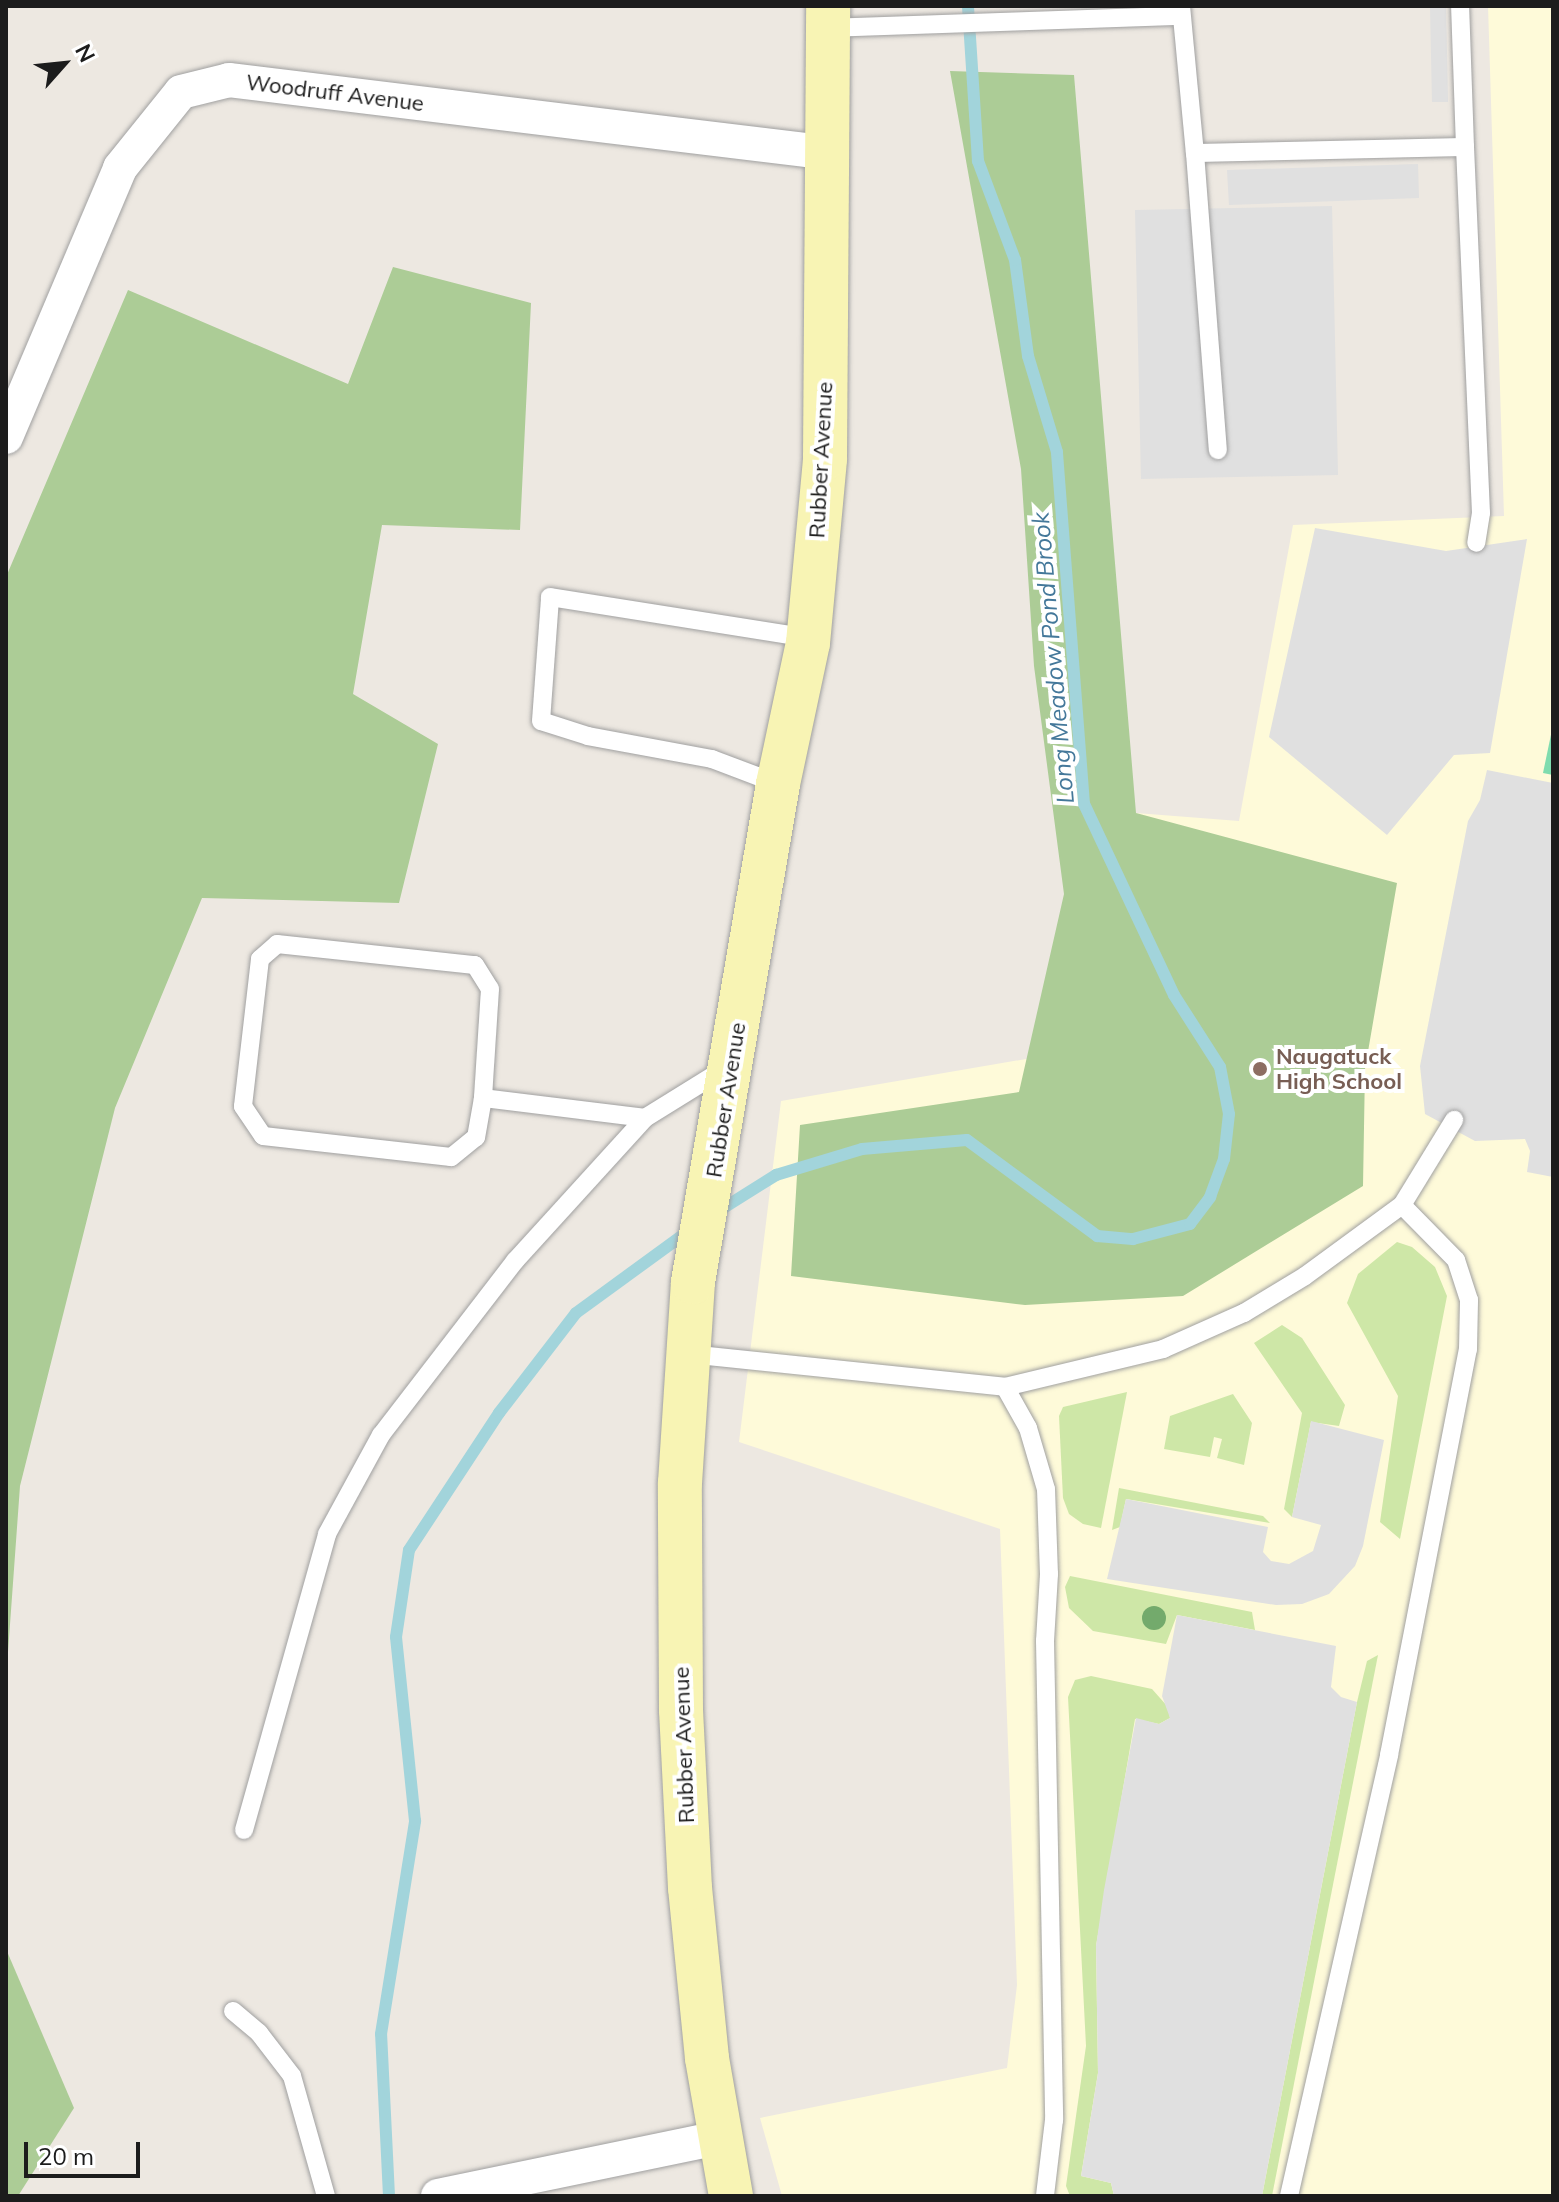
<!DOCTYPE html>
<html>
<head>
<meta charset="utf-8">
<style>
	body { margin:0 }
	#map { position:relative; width:1559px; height:2202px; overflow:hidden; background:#ede8e1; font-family:Mulish,sans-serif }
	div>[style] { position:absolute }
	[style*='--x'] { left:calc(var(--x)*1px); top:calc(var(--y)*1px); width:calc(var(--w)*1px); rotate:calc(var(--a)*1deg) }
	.education>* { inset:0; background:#fefad9 }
	.grass>* { inset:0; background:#cee7a7 }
	.forest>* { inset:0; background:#accc96 }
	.pitch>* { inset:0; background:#7fdcae }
	.parking>* { inset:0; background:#e0e0e0 }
	.stream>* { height:12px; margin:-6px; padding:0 6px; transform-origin:6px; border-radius:6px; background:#a2d4db }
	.roads { filter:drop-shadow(0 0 2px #a0a0a0) drop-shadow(0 0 2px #a0a0a0) }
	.lane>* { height:18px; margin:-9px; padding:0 9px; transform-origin:9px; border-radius:9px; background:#fff }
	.street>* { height:34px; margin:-17px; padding:0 17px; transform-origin:17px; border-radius:17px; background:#fff }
	.secondary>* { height:44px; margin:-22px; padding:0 22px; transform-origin:22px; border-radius:22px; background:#f8f4b4 }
	.trees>* { width:24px; height:24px; margin:-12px; border-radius:50%; background:#73aa6c }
	.dots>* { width:22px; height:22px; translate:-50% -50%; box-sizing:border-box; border:4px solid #fff; border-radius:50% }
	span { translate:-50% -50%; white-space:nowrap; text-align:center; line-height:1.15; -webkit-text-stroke:8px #fff; paint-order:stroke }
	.street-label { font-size:22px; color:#1c1c1c }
	.education-label { font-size:22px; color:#785e54; font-weight:700 }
	.left { translate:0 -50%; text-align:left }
	.water-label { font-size:24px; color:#44789a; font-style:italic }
	.frame { position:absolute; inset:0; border:8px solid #1c1c1c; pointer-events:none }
	.north { position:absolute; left:24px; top:24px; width:80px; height:80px; -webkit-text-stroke:6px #fff; paint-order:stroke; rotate:63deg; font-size:22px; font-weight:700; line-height:32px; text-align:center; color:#1c1c1c }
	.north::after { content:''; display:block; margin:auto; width:28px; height:36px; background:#1c1c1c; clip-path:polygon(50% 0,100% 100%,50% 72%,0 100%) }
	.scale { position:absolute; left:24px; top:2142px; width:116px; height:36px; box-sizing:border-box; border:4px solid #1c1c1c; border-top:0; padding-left:10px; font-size:24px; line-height:28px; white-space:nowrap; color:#1c1c1c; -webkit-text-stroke:6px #fff; paint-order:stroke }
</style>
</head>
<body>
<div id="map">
	<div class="education">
		<div style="clip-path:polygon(1488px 6px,1553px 6px,1553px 2196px,782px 2196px,760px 2118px,1007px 2068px,1017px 1985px,1000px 1529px,739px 1442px,781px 1101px,1154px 1037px,1136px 813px,1239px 821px,1293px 525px,1504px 516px)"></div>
	</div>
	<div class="grass">
		<div style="clip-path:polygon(1397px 1242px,1412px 1247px,1435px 1267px,1447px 1296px,1400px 1539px,1380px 1522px,1398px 1396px,1347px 1303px,1358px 1274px)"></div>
		<div style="clip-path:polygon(1282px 1325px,1302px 1338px,1345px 1405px,1339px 1426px,1311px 1422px,1292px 1517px,1284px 1509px,1302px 1413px,1254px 1343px)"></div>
		<div style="clip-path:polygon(1127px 1392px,1101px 1528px,1083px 1524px,1069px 1514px,1063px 1498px,1059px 1416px,1063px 1407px)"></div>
		<div style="clip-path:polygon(1233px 1394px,1252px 1423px,1244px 1465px,1217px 1458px,1222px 1439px,1214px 1437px,1210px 1457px,1164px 1449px,1170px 1416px)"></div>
		<div style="clip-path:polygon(1119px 1488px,1263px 1516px,1270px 1523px,1126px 1499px,1120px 1527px,1112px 1530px)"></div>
		<div style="clip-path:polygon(1070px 1576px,1252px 1612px,1255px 1630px,1177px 1615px,1166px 1644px,1093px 1631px,1069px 1608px,1065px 1587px)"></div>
		<div style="clip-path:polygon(1378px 1655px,1272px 2196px,1262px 2196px,1357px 1702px,1367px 1661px)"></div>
		<div style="clip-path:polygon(1091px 1676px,1152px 1689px,1168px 1707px,1170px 1718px,1159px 1724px,1135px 1719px,1096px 1946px,1098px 2073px,1081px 2176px,1111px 2183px,1114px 2196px,1070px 2196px,1066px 2186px,1086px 2046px,1068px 1697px,1075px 1680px)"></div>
	</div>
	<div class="forest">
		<div style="clip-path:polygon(950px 71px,1074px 75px,1136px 813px,1397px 883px,1365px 1069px,1363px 1186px,1183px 1296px,1025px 1305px,791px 1276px,800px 1125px,1019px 1092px,1064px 894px,1034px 666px,1021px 469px)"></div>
		<div style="clip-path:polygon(393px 267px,531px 303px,520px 530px,382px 525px,353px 694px,438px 744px,399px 903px,202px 898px,115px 1108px,20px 1486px,6px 1680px,6px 577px,128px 290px,348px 384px)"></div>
		<div style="clip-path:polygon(6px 1949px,74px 2108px,18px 2196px,6px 2196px)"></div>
	</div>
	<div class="pitch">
		<div style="clip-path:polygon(1553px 725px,1553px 775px,1543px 773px)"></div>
	</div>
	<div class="parking">
		<div style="clip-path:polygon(1430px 6px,1446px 6px,1448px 102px,1432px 102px)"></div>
		<div style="clip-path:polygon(1418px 164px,1419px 198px,1229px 205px,1227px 170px)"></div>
		<div style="clip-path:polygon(1332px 206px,1338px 475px,1141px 479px,1135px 210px)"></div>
		<div style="clip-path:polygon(1315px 528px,1446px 551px,1527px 539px,1490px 753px,1454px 755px,1387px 835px,1269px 737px)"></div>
		<div style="clip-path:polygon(1487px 770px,1553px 783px,1553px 1177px,1527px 1172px,1530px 1151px,1525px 1139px,1475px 1141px,1425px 1114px,1420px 1066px,1468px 821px,1480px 800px)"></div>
		<div style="clip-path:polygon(1311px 1421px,1384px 1440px,1363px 1546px,1355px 1566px,1329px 1594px,1302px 1604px,1276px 1605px,1107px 1579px,1126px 1499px,1268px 1527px,1263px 1552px,1271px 1561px,1289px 1564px,1313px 1551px,1321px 1525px,1292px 1517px)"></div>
		<div style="clip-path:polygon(1177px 1615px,1336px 1646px,1331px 1687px,1341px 1697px,1357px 1702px,1262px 2196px,1114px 2196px,1111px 2183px,1081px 2176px,1098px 2073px,1096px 1946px,1104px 1890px,1136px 1718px,1159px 1724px,1170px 1718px,1162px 1696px)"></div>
	</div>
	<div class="stream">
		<div style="--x:717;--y:1212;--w:70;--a:-32.1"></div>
		<div style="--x:776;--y:1175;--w:90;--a:-16.8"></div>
		<div style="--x:862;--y:1149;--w:105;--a:-4.9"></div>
		<div style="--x:967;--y:1140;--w:162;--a:36.4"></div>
		<div style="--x:1097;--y:1236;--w:36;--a:5"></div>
		<div style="--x:1133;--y:1239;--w:59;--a:-14.7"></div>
		<div style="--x:1190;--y:1224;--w:34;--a:-53"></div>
		<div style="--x:1210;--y:1197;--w:40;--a:-69.8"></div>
		<div style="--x:1224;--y:1159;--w:45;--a:-83.7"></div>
		<div style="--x:1229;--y:1114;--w:48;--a:-100.8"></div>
		<div style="--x:1220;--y:1067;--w:85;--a:-122.6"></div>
		<div style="--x:1174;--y:995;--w:211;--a:-115.2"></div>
		<div style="--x:1084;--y:804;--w:353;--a:-94.4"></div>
		<div style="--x:1057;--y:452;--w:100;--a:-106.8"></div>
		<div style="--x:1028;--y:356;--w:97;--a:-97.7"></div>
		<div style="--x:1015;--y:260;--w:106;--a:-110.5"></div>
		<div style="--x:978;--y:161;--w:155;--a:-93.7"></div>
		<div style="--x:389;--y:2196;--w:162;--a:-92.8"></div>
		<div style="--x:381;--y:2034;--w:216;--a:-80.9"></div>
		<div style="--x:415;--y:1821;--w:185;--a:-95.9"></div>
		<div style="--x:396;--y:1637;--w:88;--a:-81.5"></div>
		<div style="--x:409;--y:1550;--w:164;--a:-56.7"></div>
		<div style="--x:499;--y:1413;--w:126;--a:-52.4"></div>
		<div style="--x:576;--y:1313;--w:142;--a:-36.1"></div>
	</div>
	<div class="roads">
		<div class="lane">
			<div style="--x:1181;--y:6;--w:148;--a:84.6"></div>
			<div style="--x:1195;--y:153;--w:270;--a:-1.3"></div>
			<div style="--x:1465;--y:147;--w:141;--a:-92"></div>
			<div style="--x:828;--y:28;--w:352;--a:-2"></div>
			<div style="--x:1465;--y:147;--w:366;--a:87.5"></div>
			<div style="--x:1481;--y:513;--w:30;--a:99"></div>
			<div style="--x:1195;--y:153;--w:298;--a:85.6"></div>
			<div style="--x:778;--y:784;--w:71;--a:-159.3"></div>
			<div style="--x:712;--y:759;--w:126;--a:-169.5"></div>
			<div style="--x:588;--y:736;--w:49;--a:-162.3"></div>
			<div style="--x:541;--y:721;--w:124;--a:-85.8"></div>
			<div style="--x:550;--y:597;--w:261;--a:9"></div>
			<div style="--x:483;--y:1098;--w:40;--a:100"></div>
			<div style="--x:476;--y:1137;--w:32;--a:141"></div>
			<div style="--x:451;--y:1157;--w:189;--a:-173.6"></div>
			<div style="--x:263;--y:1136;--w:36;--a:-124"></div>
			<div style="--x:243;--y:1106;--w:148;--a:-83.4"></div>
			<div style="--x:260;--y:959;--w:23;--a:-41"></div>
			<div style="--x:277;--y:944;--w:199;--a:6.1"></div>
			<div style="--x:475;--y:965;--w:28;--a:58"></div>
			<div style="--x:490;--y:989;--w:109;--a:93.7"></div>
			<div style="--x:483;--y:1098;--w:163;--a:7"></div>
			<div style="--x:688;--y:1354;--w:319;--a:5.9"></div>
			<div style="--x:1005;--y:1387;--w:47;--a:60.7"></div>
			<div style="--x:1028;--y:1428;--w:64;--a:73.6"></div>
			<div style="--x:1046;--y:1489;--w:85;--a:88"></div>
			<div style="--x:1049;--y:1574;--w:67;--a:93.4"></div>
			<div style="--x:1045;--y:1641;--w:479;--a:88.9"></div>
			<div style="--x:1054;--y:2120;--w:77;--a:96.8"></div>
			<div style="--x:1005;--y:1387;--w:163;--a:-13.5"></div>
			<div style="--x:1163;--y:1349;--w:89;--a:-24"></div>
			<div style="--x:1244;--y:1313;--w:71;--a:-31.2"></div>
			<div style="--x:1305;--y:1276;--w:120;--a:-36.2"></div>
			<div style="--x:1402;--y:1205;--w:100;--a:-58.5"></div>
			<div style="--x:244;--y:1830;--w:307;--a:-74.3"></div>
			<div style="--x:327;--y:1534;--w:113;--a:-61.4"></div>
			<div style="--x:381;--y:1435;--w:220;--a:-52.4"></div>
			<div style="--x:515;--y:1261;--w:193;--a:-47.7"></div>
			<div style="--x:645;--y:1118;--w:93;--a:-31.8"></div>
			<div style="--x:233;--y:2011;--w:34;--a:40"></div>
			<div style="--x:259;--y:2033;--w:54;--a:52.5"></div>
			<div style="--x:292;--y:2076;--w:125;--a:74.2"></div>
			<div style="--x:1289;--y:2196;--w:452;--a:-77.2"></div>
			<div style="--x:1389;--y:1755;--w:414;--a:-79"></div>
			<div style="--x:1468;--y:1349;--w:49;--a:-88.8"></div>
			<div style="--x:1469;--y:1300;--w:42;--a:-108"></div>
			<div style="--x:1456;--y:1260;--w:77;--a:-134.5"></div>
		</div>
		<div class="street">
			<div style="--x:6;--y:437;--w:292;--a:-67"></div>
			<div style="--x:120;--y:168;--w:97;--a:-51.2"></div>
			<div style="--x:181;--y:92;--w:49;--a:-14"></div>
			<div style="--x:229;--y:80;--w:605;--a:6.93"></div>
			<div style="--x:438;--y:2196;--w:287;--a:-11.7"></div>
		</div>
		<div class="secondary">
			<div style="--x:731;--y:2196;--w:140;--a:-99.9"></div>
			<div style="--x:707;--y:2058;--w:171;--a:-95.7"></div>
			<div style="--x:690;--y:1888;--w:178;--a:-92.9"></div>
			<div style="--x:681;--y:1710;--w:227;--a:-90.3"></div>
			<div style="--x:680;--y:1483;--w:201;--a:-86.3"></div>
			<div style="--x:693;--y:1282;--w:505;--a:-80.31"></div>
			<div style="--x:778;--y:784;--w:144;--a:-78"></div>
			<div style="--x:808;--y:643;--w:186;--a:-84.7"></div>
			<div style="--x:825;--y:458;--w:452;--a:-89.6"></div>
		</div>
	</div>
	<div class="trees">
		<div style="left:1154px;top:1618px"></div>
	</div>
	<div class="dots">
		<div style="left:1260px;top:1069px;background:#8d6e63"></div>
	</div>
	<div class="street-label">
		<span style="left:335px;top:93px;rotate:7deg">Woodruff Avenue</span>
		<span style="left:821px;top:460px;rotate:-87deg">Rubber Avenue</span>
		<span style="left:726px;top:1100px;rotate:-81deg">Rubber Avenue</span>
		<span style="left:684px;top:1745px;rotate:-92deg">Rubber Avenue</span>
	</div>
	<div class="education-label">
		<span class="left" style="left:1276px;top:1069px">Naugatuck<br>High School</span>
	</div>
	<div class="water-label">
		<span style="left:1053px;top:658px;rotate:-95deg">Long Meadow Pond Brook</span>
	</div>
	<div class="frame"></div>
	<div class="north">N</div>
	<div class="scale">20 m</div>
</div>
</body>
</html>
